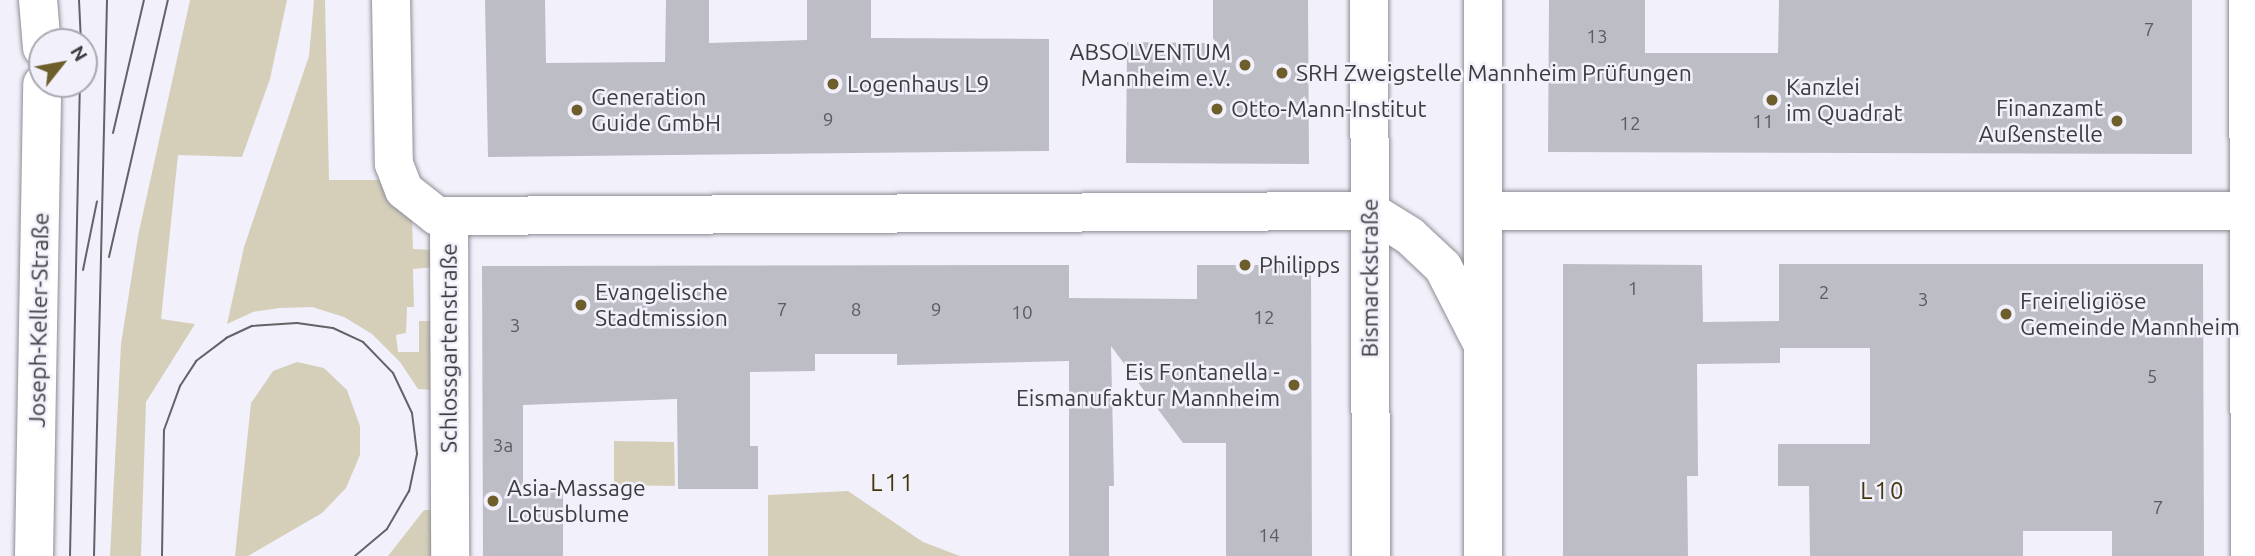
<!DOCTYPE html>
<html>
<head>
<meta charset="utf-8">
<style>
	body { margin:0 }
	#map { position:relative; width:2255px; height:556px; overflow:hidden; background:#f2f1fb; font-family:Ubuntu,sans-serif }
	div>[style] { position:absolute }
	[style*='--x'] { left:calc(var(--x)*1px); top:calc(var(--y)*1px); width:calc(var(--w)*1px); rotate:calc(var(--a)*1deg) }
	.green>* { inset:0; background:#d5cfba }
	.building>* { inset:0; background:#bdbdc6 }
	.roads { filter:drop-shadow(0 0 2px #8e8d96) drop-shadow(0 0 2px #8e8d96) }
	.minor>* { height:38px; margin:-19px; padding:0 19px; transform-origin:19px; border-radius:19px; background:#fff }
	.major>* { height:38px; margin:-19px; padding:0 19px; transform-origin:19px; border-radius:19px; background:#fff }
	.tram>* { height:2px; margin:-1px; padding:0 1px; transform-origin:1px; border-radius:1px; background:#626267 }
	.dots>* { width:19px; height:19px; translate:-50% -50%; box-sizing:border-box; border:4px solid #f2f1fb; border-radius:50% }
	span { translate:-50% -50%; white-space:nowrap; text-align:center; line-height:1.15; -webkit-text-stroke:5px #f2f1fb; paint-order:stroke }
	.number-label { font-size:19px; color:#5c5c61 }
	.number-label span { -webkit-text-stroke-width:0 }
	.poi-label { font-size:23px; color:#3c3c3f }
	.right { translate:-100% -50%; text-align:right }
	.left { translate:0 -50%; text-align:left }
	.street-label { font-size:23px; color:#3c3c3f }
	.neighbourhood-label { font-size:24px; color:#43370d; letter-spacing:2px }
	.north { position:absolute; left:28px; top:28px; width:70px; height:70px; box-sizing:border-box; background:#f2f1fb; border:2px solid #a9a9b0; border-radius:50%; rotate:59deg; font-size:19px; font-weight:700; line-height:28px; text-align:center; color:#3c3c3f }
	.north::after { content:''; display:block; margin:auto; width:24px; height:32px; background:#6d5e2c; clip-path:polygon(50% 0,100% 100%,50% 72%,0 100%) }
</style>
</head>
<body>
<div id="map">
	<div class="green">
		<div style="clip-path:polygon(190px 0,287px 0,270px 79px,242px 157px,178px 155px,161px 319px,195px 324px,146px 402px,141px 556px,110px 556px,121px 344px,138px 236px)"></div>
		<div style="clip-path:polygon(314px 0,325px 0,329px 180px,382px 180px,412px 218px,413px 249px,434px 250px,435px 267px,413px 269px,414px 307px,407px 307px,406px 333px,396px 335px,398px 352px,419px 352px,419px 321px,434px 321px,435px 390px,418px 389px,400px 362px,372px 334px,344px 317px,312px 307px,280px 308px,253px 312px,227px 324px,244px 247px,309px 56px)"></div>
		<div style="clip-path:polygon(297px 362px,324px 368px,347px 390px,360px 426px,360px 455px,346px 488px,322px 513px,248px 556px,235px 556px,251px 403px,273px 371px)"></div>
		<div style="clip-path:polygon(614px 441px,674px 442px,675px 486px,614px 485px)"></div>
		<div style="clip-path:polygon(848px 491px,923px 542px,960px 556px,768px 556px,768px 495px)"></div>
		<div style="clip-path:polygon(424px 510px,435px 510px,436px 556px,388px 556px)"></div>
	</div>
	<div class="building">
		<div style="clip-path:polygon(485px 0,545px 0,546px 63px,665px 62px,666px 0,709px 0,709px 43px,807px 40px,807px 0,871px 0,871px 38px,1049px 39px,1049px 151px,488px 157px)"></div>
		<div style="clip-path:polygon(1213px 0,1308px 0,1309px 164px,1126px 163px,1127px 42px,1213px 43px)"></div>
		<div style="clip-path:polygon(1549px 0,1645px 0,1645px 53px,1778px 53px,1779px 0,2192px 0,2192px 154px,1548px 152px)"></div>
		<div style="clip-path:polygon(1563px 264px,1702px 265px,1703px 322px,1779px 321px,1779px 264px,2203px 264px,2204px 556px,2112px 556px,2112px 531px,2023px 531px,2023px 556px,1810px 556px,1809px 486px,1778px 486px,1778px 444px,1870px 444px,1870px 348px,1780px 348px,1780px 363px,1697px 364px,1698px 476px,1687px 476px,1688px 556px,1563px 556px)"></div>
		<div style="clip-path:polygon(1069px 265px,1069px 298px,1197px 299px,1197px 265px,1311px 265px,1312px 556px,1226px 556px,1226px 443px,1183px 443px,1111px 346px,1114px 486px,1109px 486px,1109px 556px,1069px 556px,1069px 361px,897px 365px,897px 354px,815px 354px,815px 371px,750px 372px,750px 446px,758px 446px,758px 489px,678px 489px,677px 399px,523px 405px,523px 486px,563px 486px,563px 556px,483px 556px,482px 266px)"></div>
	</div>
	<div class="roads">
		<div class="minor">
			<div style="--x:38;--y:0;--w:48;--a:85.2"></div>
			<div style="--x:391;--y:0;--w:164;--a:89"></div>
			<div style="--x:394;--y:164;--w:28;--a:69"></div>
			<div style="--x:404;--y:190;--w:42;--a:38.2"></div>
			<div style="--x:437;--y:216;--w:933;--a:-0.31"></div>
			<div style="--x:1370;--y:211;--w:47;--a:32"></div>
			<div style="--x:1410;--y:236;--w:45;--a:43.2"></div>
			<div style="--x:1443;--y:267;--w:88;--a:62.9"></div>
			<div style="--x:2248;--y:0;--w:556;--a:89.79"></div>
			<div style="--x:1483;--y:211;--w:766;--a:0"></div>
			<div style="--x:449;--y:218;--w:338;--a:89.8"></div>
			<div style="--x:34;--y:556;--w:472;--a:-89"></div>
		</div>
		<div class="major">
			<div style="--x:1369;--y:0;--w:556;--a:89.79"></div>
			<div style="--x:1483;--y:0;--w:556;--a:90"></div>
		</div>
	</div>
	<div class="tram">
		<div style="--x:79;--y:0;--w:42;--a:87.3"></div>
		<div style="--x:113;--y:133;--w:137;--a:-76.9"></div>
		<div style="--x:109;--y:257;--w:264;--a:-77.1"></div>
		<div style="--x:83;--y:270;--w:70;--a:-78.5"></div>
		<div style="--x:70;--y:556;--w:472;--a:-88.8"></div>
		<div style="--x:94;--y:556;--w:556;--a:-88.66"></div>
		<div style="--x:162;--y:556;--w:126;--a:-89.1"></div>
		<div style="--x:164;--y:430;--w:47;--a:-70"></div>
		<div style="--x:180;--y:386;--w:30;--a:-57"></div>
		<div style="--x:196;--y:361;--w:38;--a:-37"></div>
		<div style="--x:226;--y:338;--w:29;--a:-25"></div>
		<div style="--x:252;--y:326;--w:45;--a:-3.8"></div>
		<div style="--x:297;--y:323;--w:36;--a:8"></div>
		<div style="--x:333;--y:328;--w:33;--a:25"></div>
		<div style="--x:363;--y:342;--w:43;--a:45.9"></div>
		<div style="--x:393;--y:373;--w:44;--a:64.6"></div>
		<div style="--x:412;--y:413;--w:41;--a:83"></div>
		<div style="--x:417;--y:454;--w:38;--a:102"></div>
		<div style="--x:409;--y:491;--w:44;--a:120.1"></div>
		<div style="--x:387;--y:529;--w:42;--a:139.8"></div>
	</div>
	<div class="dots">
		<div style="left:1245px;top:65px;background:#6d5e2c"></div>
		<div style="left:1282px;top:73px;background:#6d5e2c"></div>
		<div style="left:833px;top:84px;background:#6d5e2c"></div>
		<div style="left:1772px;top:100px;background:#6d5e2c"></div>
		<div style="left:1217px;top:109px;background:#6d5e2c"></div>
		<div style="left:577px;top:110px;background:#6d5e2c"></div>
		<div style="left:2117px;top:121px;background:#6d5e2c"></div>
		<div style="left:1245px;top:265px;background:#6d5e2c"></div>
		<div style="left:581px;top:305px;background:#6d5e2c"></div>
		<div style="left:2006px;top:314px;background:#6d5e2c"></div>
		<div style="left:1294px;top:385px;background:#6d5e2c"></div>
		<div style="left:493px;top:501px;background:#6d5e2c"></div>
	</div>
	<div class="number-label">
		<span style="left:2149px;top:30px">7</span>
		<span style="left:1597px;top:37px">13</span>
		<span style="left:828px;top:120px">9</span>
		<span style="left:1763px;top:122px">11</span>
		<span style="left:1630px;top:124px">12</span>
		<span style="left:1633px;top:289px">1</span>
		<span style="left:1824px;top:293px">2</span>
		<span style="left:1923px;top:300px">3</span>
		<span style="left:782px;top:310px">7</span>
		<span style="left:856px;top:310px">8</span>
		<span style="left:936px;top:310px">9</span>
		<span style="left:1022px;top:313px">10</span>
		<span style="left:1264px;top:318px">12</span>
		<span style="left:515px;top:326px">3</span>
		<span style="left:2152px;top:377px">5</span>
		<span style="left:503px;top:446px">3a</span>
		<span style="left:2158px;top:508px">7</span>
		<span style="left:1269px;top:536px">14</span>
	</div>
	<div class="poi-label">
		<span class="right" style="left:1231px;top:65px">ABSOLVENTUM<br>Mannheim e.V.</span>
		<span class="left" style="left:1296px;top:73px">SRH Zweigstelle Mannheim Prüfungen</span>
		<span class="left" style="left:847px;top:84px">Logenhaus L9</span>
		<span class="left" style="left:1786px;top:100px">Kanzlei<br>im Quadrat</span>
		<span class="left" style="left:591px;top:110px">Generation<br>Guide GmbH</span>
		<span class="right" style="left:2103px;top:121px">Finanzamt<br>Außenstelle</span>
		<span class="left" style="left:1231px;top:109px">Otto-Mann-Institut</span>
		<span class="left" style="left:1259px;top:265px">Philipps</span>
		<span class="left" style="left:595px;top:305px">Evangelische<br>Stadtmission</span>
		<span class="left" style="left:2020px;top:314px">Freireligiöse<br>Gemeinde Mannheim</span>
		<span class="right" style="left:1280px;top:385px">Eis Fontanella -<br>Eismanufaktur Mannheim</span>
		<span class="left" style="left:507px;top:501px">Asia-Massage<br>Lotusblume</span>
	</div>
	<div class="street-label">
		<span style="left:1370px;top:278px;rotate:-90deg">Bismarckstraße</span>
		<span style="left:39px;top:320px;rotate:-89deg">Joseph-Keller-Straße</span>
		<span style="left:449px;top:348px;rotate:-90deg">Schlossgartenstraße</span>
	</div>
	<div class="neighbourhood-label">
		<span style="left:893px;top:483px">L11</span>
		<span style="left:1883px;top:491px">L10</span>
	</div>
	<div class="north">N</div>
</div>
</body>
</html>
